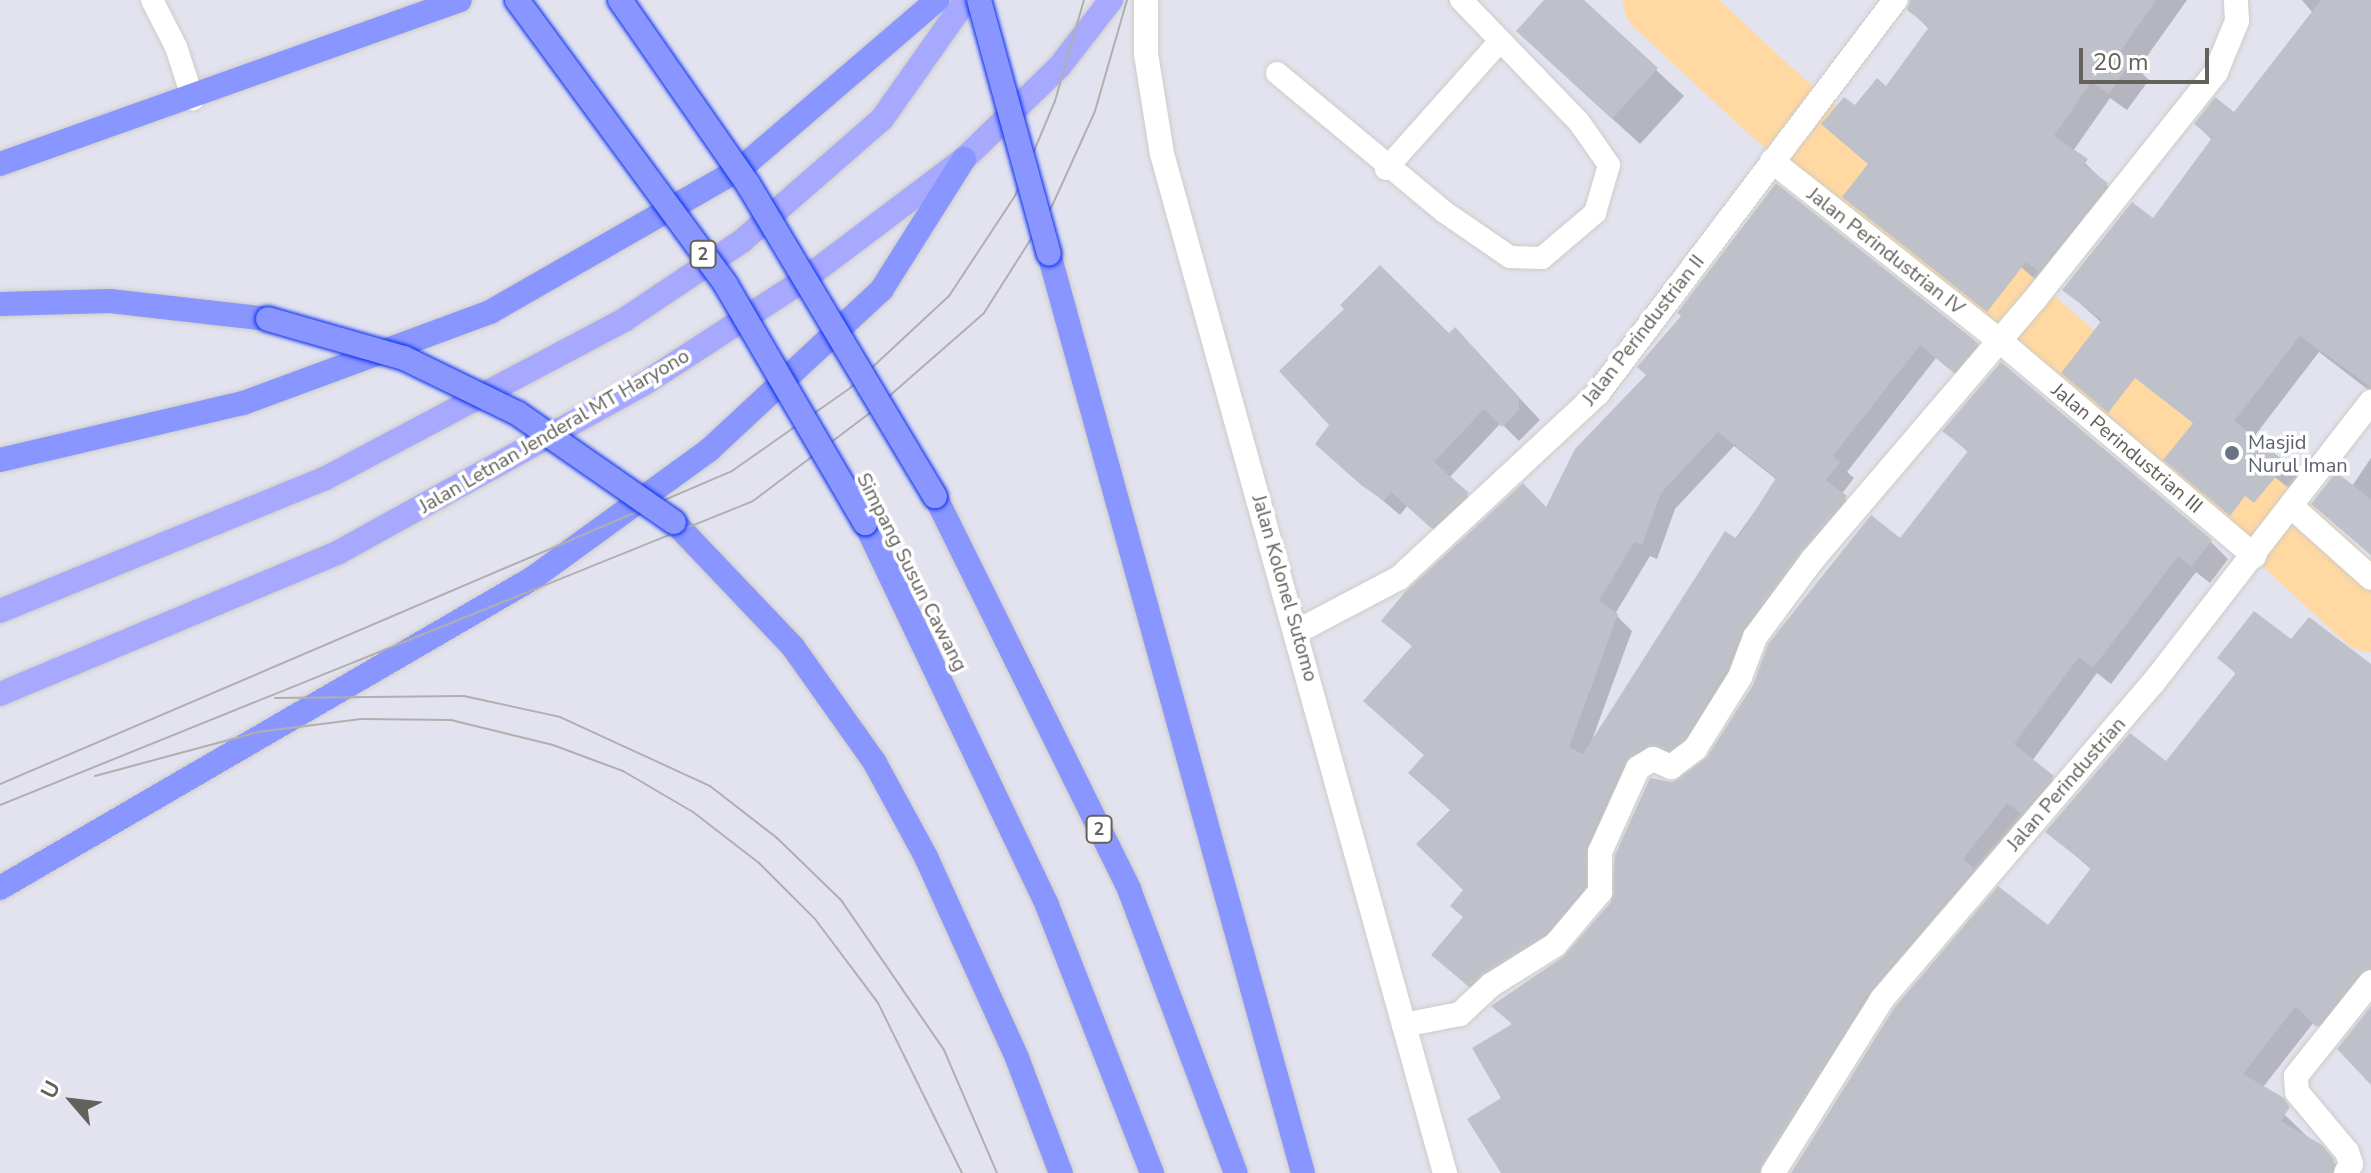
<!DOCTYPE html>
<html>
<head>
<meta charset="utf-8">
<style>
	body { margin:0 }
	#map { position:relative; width:2371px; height:1173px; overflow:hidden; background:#e2e3ef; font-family:"Nunito Sans",sans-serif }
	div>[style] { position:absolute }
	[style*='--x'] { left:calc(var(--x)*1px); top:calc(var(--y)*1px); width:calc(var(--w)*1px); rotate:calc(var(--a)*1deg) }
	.shadow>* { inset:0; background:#0003 }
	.river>* { height:78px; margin:-39px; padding:0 39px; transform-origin:39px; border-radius:39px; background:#ffd8a2 }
	.building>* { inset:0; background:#bfc1ca }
	.roads { filter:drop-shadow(0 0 2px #ceccc6) drop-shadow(0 0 2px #ceccc6) }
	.lane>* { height:22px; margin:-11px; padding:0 11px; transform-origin:11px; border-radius:11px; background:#fff }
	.street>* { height:24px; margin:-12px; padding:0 12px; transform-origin:12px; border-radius:12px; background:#fff }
	.secondary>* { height:24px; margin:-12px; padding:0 12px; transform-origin:12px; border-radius:12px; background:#fff }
	.primary>* { height:24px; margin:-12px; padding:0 12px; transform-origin:12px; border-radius:12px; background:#a7a9ff }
	.highway>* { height:24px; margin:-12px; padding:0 12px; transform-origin:12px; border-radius:12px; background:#8996ff }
	.tram>* { height:2px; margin:-1px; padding:0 1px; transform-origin:1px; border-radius:1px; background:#b0afae }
	.bridges { filter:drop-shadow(0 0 2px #0029f1) drop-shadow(0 0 2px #0029f1) }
	.highway-bridge>* { height:24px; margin:-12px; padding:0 12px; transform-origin:12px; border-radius:12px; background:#8996ff }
	.dots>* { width:22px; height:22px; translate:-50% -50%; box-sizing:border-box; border:4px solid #fff; border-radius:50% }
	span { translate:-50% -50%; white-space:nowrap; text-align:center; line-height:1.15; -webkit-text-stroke:7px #fff; paint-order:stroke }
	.shield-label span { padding:2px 6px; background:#fff; border:2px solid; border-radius:6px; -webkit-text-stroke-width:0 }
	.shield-label { font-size:18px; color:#64615b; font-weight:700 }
	.street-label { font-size:20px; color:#64615b }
	.worship-label { font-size:20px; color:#5b616d }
	.left { translate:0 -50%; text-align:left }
	.north { position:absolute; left:32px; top:1061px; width:80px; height:80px; -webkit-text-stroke:6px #fff; paint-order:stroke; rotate:298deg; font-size:22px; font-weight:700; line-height:32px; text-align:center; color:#64615b }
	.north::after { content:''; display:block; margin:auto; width:28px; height:36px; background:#64615b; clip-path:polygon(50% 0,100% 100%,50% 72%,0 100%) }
	.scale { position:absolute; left:2079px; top:48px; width:130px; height:36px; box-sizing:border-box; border:4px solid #64615b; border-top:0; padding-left:10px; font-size:24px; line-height:28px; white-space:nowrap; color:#64615b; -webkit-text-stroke:6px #fff; paint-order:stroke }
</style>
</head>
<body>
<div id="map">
	<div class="shadow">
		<div style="clip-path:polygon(1547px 0,1581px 0,1684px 96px,1640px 144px,1546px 58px)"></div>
		<div style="clip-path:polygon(1911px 0,2187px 0,2138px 69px,2149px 80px,2127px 110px,2110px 98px,2073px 151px,2125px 203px,2006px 328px,1845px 197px,1870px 165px,1824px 124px,1887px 89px,1930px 30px,1909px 9px)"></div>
		<div style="clip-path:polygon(2371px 0,2371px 392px,2319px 352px,2253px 438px,2303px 482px,2273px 519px,2264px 512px,2249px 532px,2184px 477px,2194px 425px,2154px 394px,2127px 429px,2063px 372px,2102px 323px,2064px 289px,2153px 221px,2213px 141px,2196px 124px,2234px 115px,2313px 13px,2302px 0)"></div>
		<div style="clip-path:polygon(evenodd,1683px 316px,1977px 344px,1992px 359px,1969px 385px,1936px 358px,1847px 472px,1854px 478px,1841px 495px,1860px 513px,1758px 643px,1699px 754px,1662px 760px,1639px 777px,1601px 862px,1599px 902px,1484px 1000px,1434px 955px,1465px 918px,1465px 890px,1452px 811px,1426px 756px,1413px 647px,1384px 621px,1547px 511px,1648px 375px,1683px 316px,1734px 446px,1777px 480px,1592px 740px,1632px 631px,1615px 614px,1650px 556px,1657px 559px,1675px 509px,1734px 446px)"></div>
		<div style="clip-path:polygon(1449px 336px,1470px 345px,1540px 420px,1519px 441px,1501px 423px,1449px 478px,1483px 510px,1448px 542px,1407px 506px,1400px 515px,1333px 459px)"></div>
		<div style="clip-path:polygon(1945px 431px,2210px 541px,2228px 559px,2210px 583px,2196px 572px,2111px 684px,2097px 673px,2032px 761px,2070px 794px,1886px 1009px,1783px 1173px,1505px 1173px,1504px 1099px,1514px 1026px,1494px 1006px,1565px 959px,1613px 902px,1674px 784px,1709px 759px,1901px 540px,1969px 453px)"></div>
		<div style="clip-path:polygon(2371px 458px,2371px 555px,2314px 504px,2352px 486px)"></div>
		<div style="clip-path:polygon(2291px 642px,2371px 667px,2371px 971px,2324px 1032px,2314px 1022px,2260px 1091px,2345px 1173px,1793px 1173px,2048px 928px,2092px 870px,2048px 832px,2167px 764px,2237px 675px,2220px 658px)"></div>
	</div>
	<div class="river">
		<div style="--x:1662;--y:0;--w:142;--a:43"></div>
		<div style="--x:1766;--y:97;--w:515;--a:40.99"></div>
		<div style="--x:2155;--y:435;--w:163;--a:37.3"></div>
		<div style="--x:2285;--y:534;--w:117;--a:42.6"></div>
	</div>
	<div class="building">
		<div style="clip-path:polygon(1544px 0,1584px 0,1658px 68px,1612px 119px,1516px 31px)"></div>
		<div style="clip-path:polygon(1910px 0,2156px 0,2120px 52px,2132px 60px,2109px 94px,2091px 82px,2054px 136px,2088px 159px,2084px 165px,2108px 183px,2038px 271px,2026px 262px,1987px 312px,1842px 197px,1868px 164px,1821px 124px,1844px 97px,1855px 105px,1877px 78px,1886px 86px,1929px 27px,1907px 10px)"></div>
		<div style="clip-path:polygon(2321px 0,2371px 0,2371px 387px,2300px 336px,2234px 421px,2287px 463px,2254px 503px,2245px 496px,2230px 516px,2163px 460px,2193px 423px,2135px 378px,2108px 413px,2061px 373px,2102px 320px,2062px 290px,2132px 202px,2153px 218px,2212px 138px,2194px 124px,2215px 97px,2234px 112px)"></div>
		<div style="clip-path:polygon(evenodd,1776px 183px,1978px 343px,1953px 372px,1920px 345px,1833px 456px,1840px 462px,1826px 480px,1847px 496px,1743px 628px,1726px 670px,1684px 739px,1669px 750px,1646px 746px,1624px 762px,1586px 846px,1585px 886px,1545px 934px,1468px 986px,1431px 955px,1463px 917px,1450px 906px,1463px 890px,1416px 844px,1450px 810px,1408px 773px,1424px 755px,1363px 701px,1412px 646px,1381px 621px,1405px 592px,1523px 483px,1546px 507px,1575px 449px,1646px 375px,1637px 367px,1681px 316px,1677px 313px,1776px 183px,1718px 432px,1776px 478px,1737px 539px,1725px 531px,1583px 754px,1569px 747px,1618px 614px,1599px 601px,1634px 542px,1642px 545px,1661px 493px,1718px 432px)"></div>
		<div style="clip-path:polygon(1380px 265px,1449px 333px,1455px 327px,1519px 397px,1519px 410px,1502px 427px,1484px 409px,1434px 462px,1469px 493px,1431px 528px,1391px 492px,1384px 501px,1361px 485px,1315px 444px,1329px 425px,1279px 371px,1344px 309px,1340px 305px)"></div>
		<div style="clip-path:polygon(2001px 362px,2212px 540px,2191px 567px,2178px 556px,2093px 668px,2079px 657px,2014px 744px,2054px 776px,2021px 814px,2007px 803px,1963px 859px,1974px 868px,1869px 991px,1758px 1173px,1501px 1173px,1467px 1119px,1501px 1098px,1472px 1048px,1512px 1024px,1491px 1006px,1563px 957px,1611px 902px,1615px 855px,1650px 778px,1673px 782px,1707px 757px,1753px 685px,1768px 644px,1871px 515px,1900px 538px,1968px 451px,1942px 431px)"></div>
		<div style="clip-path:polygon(2336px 472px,2371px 499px,2371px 555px,2311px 504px)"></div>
		<div style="clip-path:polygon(2254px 611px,2291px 639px,2309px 617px,2371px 664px,2371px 967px,2359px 973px,2316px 1027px,2296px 1006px,2243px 1074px,2284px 1098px,2290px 1107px,2281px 1121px,2322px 1145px,2334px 1159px,2331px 1173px,1791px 1173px,1894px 1008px,1998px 886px,2048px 925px,2091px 868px,2045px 832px,2130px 733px,2166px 761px,2236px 673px,2217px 658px)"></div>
		<div style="clip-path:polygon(2371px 1006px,2371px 1085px,2337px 1049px)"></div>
	</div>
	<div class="roads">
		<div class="lane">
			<div style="--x:152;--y:0;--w:53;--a:62.9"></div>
			<div style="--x:176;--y:47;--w:55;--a:71.9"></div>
			<div style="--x:1277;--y:73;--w:216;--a:39.7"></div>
			<div style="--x:1443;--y:211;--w:81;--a:34.5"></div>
			<div style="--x:1510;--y:257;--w:32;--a:2"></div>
			<div style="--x:1542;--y:258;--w:70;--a:-40.3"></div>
			<div style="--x:1595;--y:213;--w:50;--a:-73.7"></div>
			<div style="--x:1609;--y:165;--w:52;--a:-124.9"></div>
			<div style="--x:1579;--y:122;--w:170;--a:-134"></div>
			<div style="--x:1386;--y:169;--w:171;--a:-48.3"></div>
		</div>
		<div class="street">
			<div style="--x:1772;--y:161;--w:290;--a:38.3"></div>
			<div style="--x:2000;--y:341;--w:333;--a:40.2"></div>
			<div style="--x:2292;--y:507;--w:106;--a:41.9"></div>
			<div style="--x:1298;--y:631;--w:114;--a:-27.7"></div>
			<div style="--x:1399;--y:578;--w:272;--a:-42.9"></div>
			<div style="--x:1598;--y:393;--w:493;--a:-52.9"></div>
			<div style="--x:1404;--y:1025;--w:57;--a:-11.1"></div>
			<div style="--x:1460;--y:1014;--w:42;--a:-43.1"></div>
			<div style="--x:1491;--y:985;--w:75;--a:-32"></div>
			<div style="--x:1555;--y:945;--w:70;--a:-49.7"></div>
			<div style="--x:1600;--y:892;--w:40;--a:-90"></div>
			<div style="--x:1600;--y:852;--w:92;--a:-65.7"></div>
			<div style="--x:1638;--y:768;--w:17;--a:-31"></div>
			<div style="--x:1653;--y:759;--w:20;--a:24"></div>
			<div style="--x:1671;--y:767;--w:30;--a:-37"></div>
			<div style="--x:1695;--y:749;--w:85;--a:-58"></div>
			<div style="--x:1740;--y:677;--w:43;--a:-69.4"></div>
			<div style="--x:1755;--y:637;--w:97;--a:-53.4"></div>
			<div style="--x:1813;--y:559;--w:342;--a:-49.5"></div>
			<div style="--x:2035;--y:299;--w:290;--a:-51.4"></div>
			<div style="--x:2216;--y:72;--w:55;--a:-67.6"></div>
			<div style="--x:2237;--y:21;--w:21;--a:-93"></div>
			<div style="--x:1773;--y:1173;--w:205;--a:-57.9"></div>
			<div style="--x:1882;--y:999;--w:416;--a:-49.4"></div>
			<div style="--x:2153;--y:683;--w:356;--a:-52.2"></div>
			<div style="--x:2346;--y:1173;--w:10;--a:-61"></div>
			<div style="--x:2351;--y:1164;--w:13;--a:-108"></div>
			<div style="--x:2347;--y:1152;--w:78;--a:-129.8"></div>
			<div style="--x:2297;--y:1092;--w:16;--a:-94"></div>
			<div style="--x:2296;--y:1076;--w:120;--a:-51.4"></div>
		</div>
		<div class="secondary">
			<div style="--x:1146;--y:0;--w:54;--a:90"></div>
			<div style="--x:1146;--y:54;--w:101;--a:80.9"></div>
			<div style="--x:1162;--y:154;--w:1058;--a:74.48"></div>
		</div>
		<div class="primary">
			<div style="--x:0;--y:611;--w:350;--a:-22.2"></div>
			<div style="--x:324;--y:479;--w:340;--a:-27.9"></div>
			<div style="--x:624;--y:320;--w:142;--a:-33.8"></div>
			<div style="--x:742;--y:241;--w:186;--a:-41.1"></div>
			<div style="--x:882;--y:119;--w:146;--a:-54.8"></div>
			<div style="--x:0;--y:694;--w:368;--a:-22.7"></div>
			<div style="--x:339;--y:552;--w:346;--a:-28.9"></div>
			<div style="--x:642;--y:385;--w:191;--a:-33"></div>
			<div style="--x:802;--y:281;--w:203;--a:-37"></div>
			<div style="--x:964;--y:159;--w:132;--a:-44.1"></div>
			<div style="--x:1059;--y:67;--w:85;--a:-52.2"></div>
		</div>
		<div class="highway">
			<div style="--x:0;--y:164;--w:488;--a:-19.6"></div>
			<div style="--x:1049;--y:254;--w:953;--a:74.55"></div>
			<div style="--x:0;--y:304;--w:110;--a:-1.6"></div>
			<div style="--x:110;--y:301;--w:159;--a:6.5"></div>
			<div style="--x:0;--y:460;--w:250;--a:-13.2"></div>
			<div style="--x:243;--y:403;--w:263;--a:-20.2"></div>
			<div style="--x:490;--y:312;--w:288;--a:-29.8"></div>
			<div style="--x:740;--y:169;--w:260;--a:-40.6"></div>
			<div style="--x:935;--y:496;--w:438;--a:63.7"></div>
			<div style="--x:1129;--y:889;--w:303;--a:69.4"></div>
			<div style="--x:674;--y:522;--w:173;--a:46.4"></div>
			<div style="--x:793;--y:647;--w:142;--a:54.7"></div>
			<div style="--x:875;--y:763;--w:107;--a:61.5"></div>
			<div style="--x:926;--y:857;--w:221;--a:65.6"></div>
			<div style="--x:1017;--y:1058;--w:123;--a:69.1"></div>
			<div style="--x:865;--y:523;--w:423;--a:64.5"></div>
			<div style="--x:1047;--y:905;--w:288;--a:68.6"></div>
			<div style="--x:0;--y:888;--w:617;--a:-30.18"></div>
			<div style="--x:533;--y:578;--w:218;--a:-36"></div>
			<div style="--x:709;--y:450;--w:236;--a:-42.9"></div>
			<div style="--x:882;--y:289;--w:154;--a:-57.8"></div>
		</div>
	</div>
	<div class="tram">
		<div style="--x:275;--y:698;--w:189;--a:-0.6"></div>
		<div style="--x:464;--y:696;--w:98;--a:12.3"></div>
		<div style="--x:560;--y:717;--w:165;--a:24.7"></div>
		<div style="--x:710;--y:786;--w:85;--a:37.8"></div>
		<div style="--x:777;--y:838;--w:89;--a:44.1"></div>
		<div style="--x:841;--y:900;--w:182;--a:55.5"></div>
		<div style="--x:944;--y:1050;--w:134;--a:66.7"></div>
		<div style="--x:95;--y:776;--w:169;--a:-15.1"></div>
		<div style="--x:258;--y:732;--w:104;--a:-7.2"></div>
		<div style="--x:361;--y:719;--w:90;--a:0.6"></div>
		<div style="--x:451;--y:720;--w:105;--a:13.8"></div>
		<div style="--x:553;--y:745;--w:75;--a:20.4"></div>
		<div style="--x:623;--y:771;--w:81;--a:30.4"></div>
		<div style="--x:693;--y:812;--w:83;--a:37.7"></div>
		<div style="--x:759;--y:863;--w:79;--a:45"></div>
		<div style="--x:815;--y:919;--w:105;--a:53.1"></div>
		<div style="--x:878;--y:1003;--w:190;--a:63.7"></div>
		<div style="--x:0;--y:784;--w:796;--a:-23.15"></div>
		<div style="--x:732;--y:471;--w:144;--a:-35.1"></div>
		<div style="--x:850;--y:388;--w:135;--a:-42.9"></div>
		<div style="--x:949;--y:296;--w:120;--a:-56.6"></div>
		<div style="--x:1015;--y:196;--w:103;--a:-67.2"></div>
		<div style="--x:1055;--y:101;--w:105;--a:-74"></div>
		<div style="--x:0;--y:805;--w:812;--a:-21.98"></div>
		<div style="--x:753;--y:501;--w:148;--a:-37"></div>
		<div style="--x:871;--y:412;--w:150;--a:-41.2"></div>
		<div style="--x:984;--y:313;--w:127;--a:-57.6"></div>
		<div style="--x:1052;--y:206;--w:104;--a:-65.6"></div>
		<div style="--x:1095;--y:111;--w:116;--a:-73.9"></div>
	</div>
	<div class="bridges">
		<div class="highway-bridge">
			<div style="--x:517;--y:0;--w:353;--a:53.7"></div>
			<div style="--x:726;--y:285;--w:276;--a:59.7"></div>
			<div style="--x:620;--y:0;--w:224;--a:55.2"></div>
			<div style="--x:748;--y:184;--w:364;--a:59.1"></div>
			<div style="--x:979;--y:0;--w:263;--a:74.6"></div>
			<div style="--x:268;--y:319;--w:141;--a:16"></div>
			<div style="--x:404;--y:358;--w:126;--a:26"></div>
			<div style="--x:517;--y:413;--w:191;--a:34.8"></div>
		</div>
	</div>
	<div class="dots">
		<div style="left:2232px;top:453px;background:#6b7280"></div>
	</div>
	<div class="shield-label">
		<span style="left:703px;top:254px">2</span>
		<span style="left:1099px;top:829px">2</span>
	</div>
	<div class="street-label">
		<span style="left:1886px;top:251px;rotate:38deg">Jalan Perindustrian IV</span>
		<span style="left:1643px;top:330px;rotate:-52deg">Jalan Perindustrian II</span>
		<span style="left:554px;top:431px;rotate:-30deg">Jalan Letnan Jenderal MT Haryono</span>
		<span style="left:2127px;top:448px;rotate:40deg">Jalan Perindustrian III</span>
		<span style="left:912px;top:572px;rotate:63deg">Simpang Susun Cawang</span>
		<span style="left:1285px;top:588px;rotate:74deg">Jalan Kolonel Sutomo</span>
		<span style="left:2066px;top:784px;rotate:-49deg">Jalan Perindustrian</span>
	</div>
	<div class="worship-label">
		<span class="left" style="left:2248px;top:454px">Masjid<br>Nurul Iman</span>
	</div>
	<div class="north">U</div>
	<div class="scale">20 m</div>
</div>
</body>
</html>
